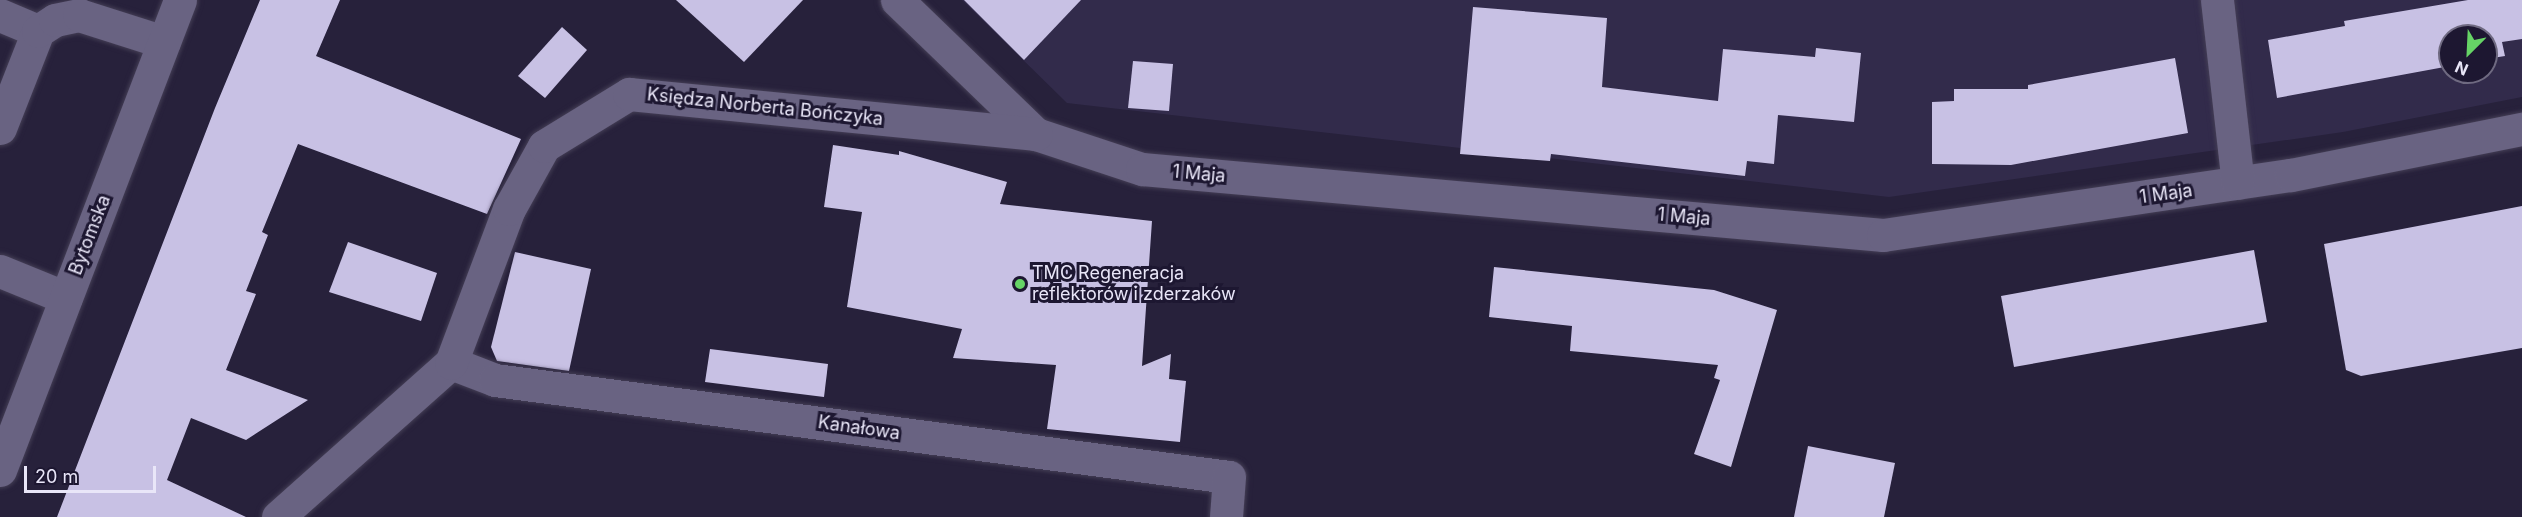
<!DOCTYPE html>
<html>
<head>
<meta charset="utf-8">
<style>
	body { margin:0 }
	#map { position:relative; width:2522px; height:517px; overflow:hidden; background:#27213b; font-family:Inter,sans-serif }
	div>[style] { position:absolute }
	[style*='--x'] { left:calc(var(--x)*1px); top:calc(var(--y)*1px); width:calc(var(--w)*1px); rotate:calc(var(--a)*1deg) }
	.built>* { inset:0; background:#322b4b }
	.building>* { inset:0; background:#c8c1e4 }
	.roads { filter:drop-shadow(0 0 2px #443e55) drop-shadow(0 0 2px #443e55) }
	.minor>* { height:33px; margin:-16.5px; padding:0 16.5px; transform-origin:16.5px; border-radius:16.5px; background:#696382 }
	.dots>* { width:16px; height:16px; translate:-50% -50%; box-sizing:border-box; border:3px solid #1d1731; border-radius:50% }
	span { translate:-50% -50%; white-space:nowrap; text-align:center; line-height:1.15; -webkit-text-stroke:6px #1d1731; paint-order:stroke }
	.street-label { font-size:18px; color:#e9e6f8 }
	.poi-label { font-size:18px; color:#e9e6f8 }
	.left { translate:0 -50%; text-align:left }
	.north { position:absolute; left:2438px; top:24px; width:60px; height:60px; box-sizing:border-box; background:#1d1731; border:2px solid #6f6a81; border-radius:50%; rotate:204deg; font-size:16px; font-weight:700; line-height:24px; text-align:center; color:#e9e6f8 }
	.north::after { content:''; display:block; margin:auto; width:21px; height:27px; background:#66d466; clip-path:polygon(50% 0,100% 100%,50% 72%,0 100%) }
	.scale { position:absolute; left:24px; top:466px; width:132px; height:27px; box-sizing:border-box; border:3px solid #e9e6f8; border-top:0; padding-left:8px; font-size:18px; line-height:21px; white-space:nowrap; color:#e9e6f8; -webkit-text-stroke:4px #1d1731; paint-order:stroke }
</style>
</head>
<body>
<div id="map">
	<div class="built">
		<div style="clip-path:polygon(evenodd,962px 0,2522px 0,2522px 97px,2343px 132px,1889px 197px,1067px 103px,962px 0,2450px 36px,2486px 36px,2486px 72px,2450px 72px,2450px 36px)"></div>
	</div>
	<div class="building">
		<div style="clip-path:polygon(260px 0,340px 0,316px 56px,521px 139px,487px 214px,298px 144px,262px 232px,268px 235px,246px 291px,256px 294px,226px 370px,308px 400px,246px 440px,191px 418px,167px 480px,246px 517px,57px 517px,215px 108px)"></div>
		<div style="clip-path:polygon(676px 0,803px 0,744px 62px)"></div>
		<div style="clip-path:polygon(964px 0,1081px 0,1024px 60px)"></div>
		<div style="clip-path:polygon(2468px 0,2522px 0,2522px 39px,2502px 42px,2505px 56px,2486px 59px,2486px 36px,2450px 36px,2450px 66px,2277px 98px,2268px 40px,2345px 26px,2344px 21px)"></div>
		<div style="clip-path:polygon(1473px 7px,1607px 18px,1602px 87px,1718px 101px,1723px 49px,1815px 57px,1816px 48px,1861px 53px,1854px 122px,1778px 115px,1774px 164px,1747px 161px,1745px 176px,1551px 154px,1550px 161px,1460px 154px)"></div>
		<div style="clip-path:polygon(562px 27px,587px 50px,545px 98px,518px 76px)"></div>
		<div style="clip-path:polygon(2175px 58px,2188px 133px,2011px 165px,1932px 164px,1932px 102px,1954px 101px,1954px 89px,2028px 89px,2028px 85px)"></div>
		<div style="clip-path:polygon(1133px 61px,1173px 64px,1169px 111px,1128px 108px)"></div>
		<div style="clip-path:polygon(833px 145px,899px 155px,899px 151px,1007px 182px,1000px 204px,1152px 221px,1142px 366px,1171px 354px,1169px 379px,1186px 381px,1180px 442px,1047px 429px,1056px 365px,953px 358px,962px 329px,847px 307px,862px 212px,824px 207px)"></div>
		<div style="clip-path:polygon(2522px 206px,2522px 348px,2361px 376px,2346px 370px,2324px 244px)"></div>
		<div style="clip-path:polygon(348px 242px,437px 273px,421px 321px,329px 292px)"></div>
		<div style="clip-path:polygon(2254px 250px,2267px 322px,2014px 367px,2001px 296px)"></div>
		<div style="clip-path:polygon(515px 252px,591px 269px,569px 371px,497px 361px,491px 347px)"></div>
		<div style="clip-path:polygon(1494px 267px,1714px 290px,1777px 310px,1731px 467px,1694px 454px,1720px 380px,1714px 378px,1718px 365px,1570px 351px,1572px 326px,1489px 317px)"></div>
		<div style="clip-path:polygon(710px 349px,828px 364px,824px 397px,705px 382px)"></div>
		<div style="clip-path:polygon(1808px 446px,1895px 463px,1884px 517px,1794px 517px)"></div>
	</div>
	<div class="roads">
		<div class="minor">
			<div style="--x:897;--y:0;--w:193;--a:44"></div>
			<div style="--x:1036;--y:134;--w:112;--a:18.3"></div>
			<div style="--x:1142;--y:169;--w:744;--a:5.09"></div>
			<div style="--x:1883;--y:235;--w:412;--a:-8.4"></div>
			<div style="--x:2291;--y:175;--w:236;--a:-11.3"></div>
			<div style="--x:2217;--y:0;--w:184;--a:83.5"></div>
			<div style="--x:0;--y:15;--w:41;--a:22.8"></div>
			<div style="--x:0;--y:128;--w:104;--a:-68.6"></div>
			<div style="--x:38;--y:31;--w:20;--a:-33"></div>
			<div style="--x:55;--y:20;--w:25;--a:-12"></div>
			<div style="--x:79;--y:15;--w:89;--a:17.6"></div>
			<div style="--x:0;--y:271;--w:71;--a:22.2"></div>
			<div style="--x:451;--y:363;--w:47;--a:21.1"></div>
			<div style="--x:495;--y:380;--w:740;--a:7.53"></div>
			<div style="--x:1229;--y:477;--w:40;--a:94.3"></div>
			<div style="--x:0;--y:470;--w:503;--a:-69.04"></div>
			<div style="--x:278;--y:517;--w:232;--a:-41.7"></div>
			<div style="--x:451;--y:363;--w:165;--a:-69.4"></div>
			<div style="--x:509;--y:209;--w:72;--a:-60.9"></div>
			<div style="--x:544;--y:146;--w:100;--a:-31.5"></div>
			<div style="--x:629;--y:94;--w:409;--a:5.6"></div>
		</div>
	</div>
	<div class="dots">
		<div style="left:1020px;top:284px;background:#66d466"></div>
	</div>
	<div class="street-label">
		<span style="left:765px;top:107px;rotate:6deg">Księdza Norberta Bończyka</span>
		<span style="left:1199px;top:174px;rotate:5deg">1 Maja</span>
		<span style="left:2166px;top:194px;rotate:-8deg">1 Maja</span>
		<span style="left:1684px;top:217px;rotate:5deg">1 Maja</span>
		<span style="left:90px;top:235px;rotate:-69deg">Bytomska</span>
		<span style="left:859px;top:428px;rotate:8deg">Kanałowa</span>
	</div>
	<div class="poi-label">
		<span class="left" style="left:1032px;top:284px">TMC Regeneracja<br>reflektorów i zderzaków</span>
	</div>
	<div class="north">N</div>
	<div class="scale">20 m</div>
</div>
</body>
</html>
